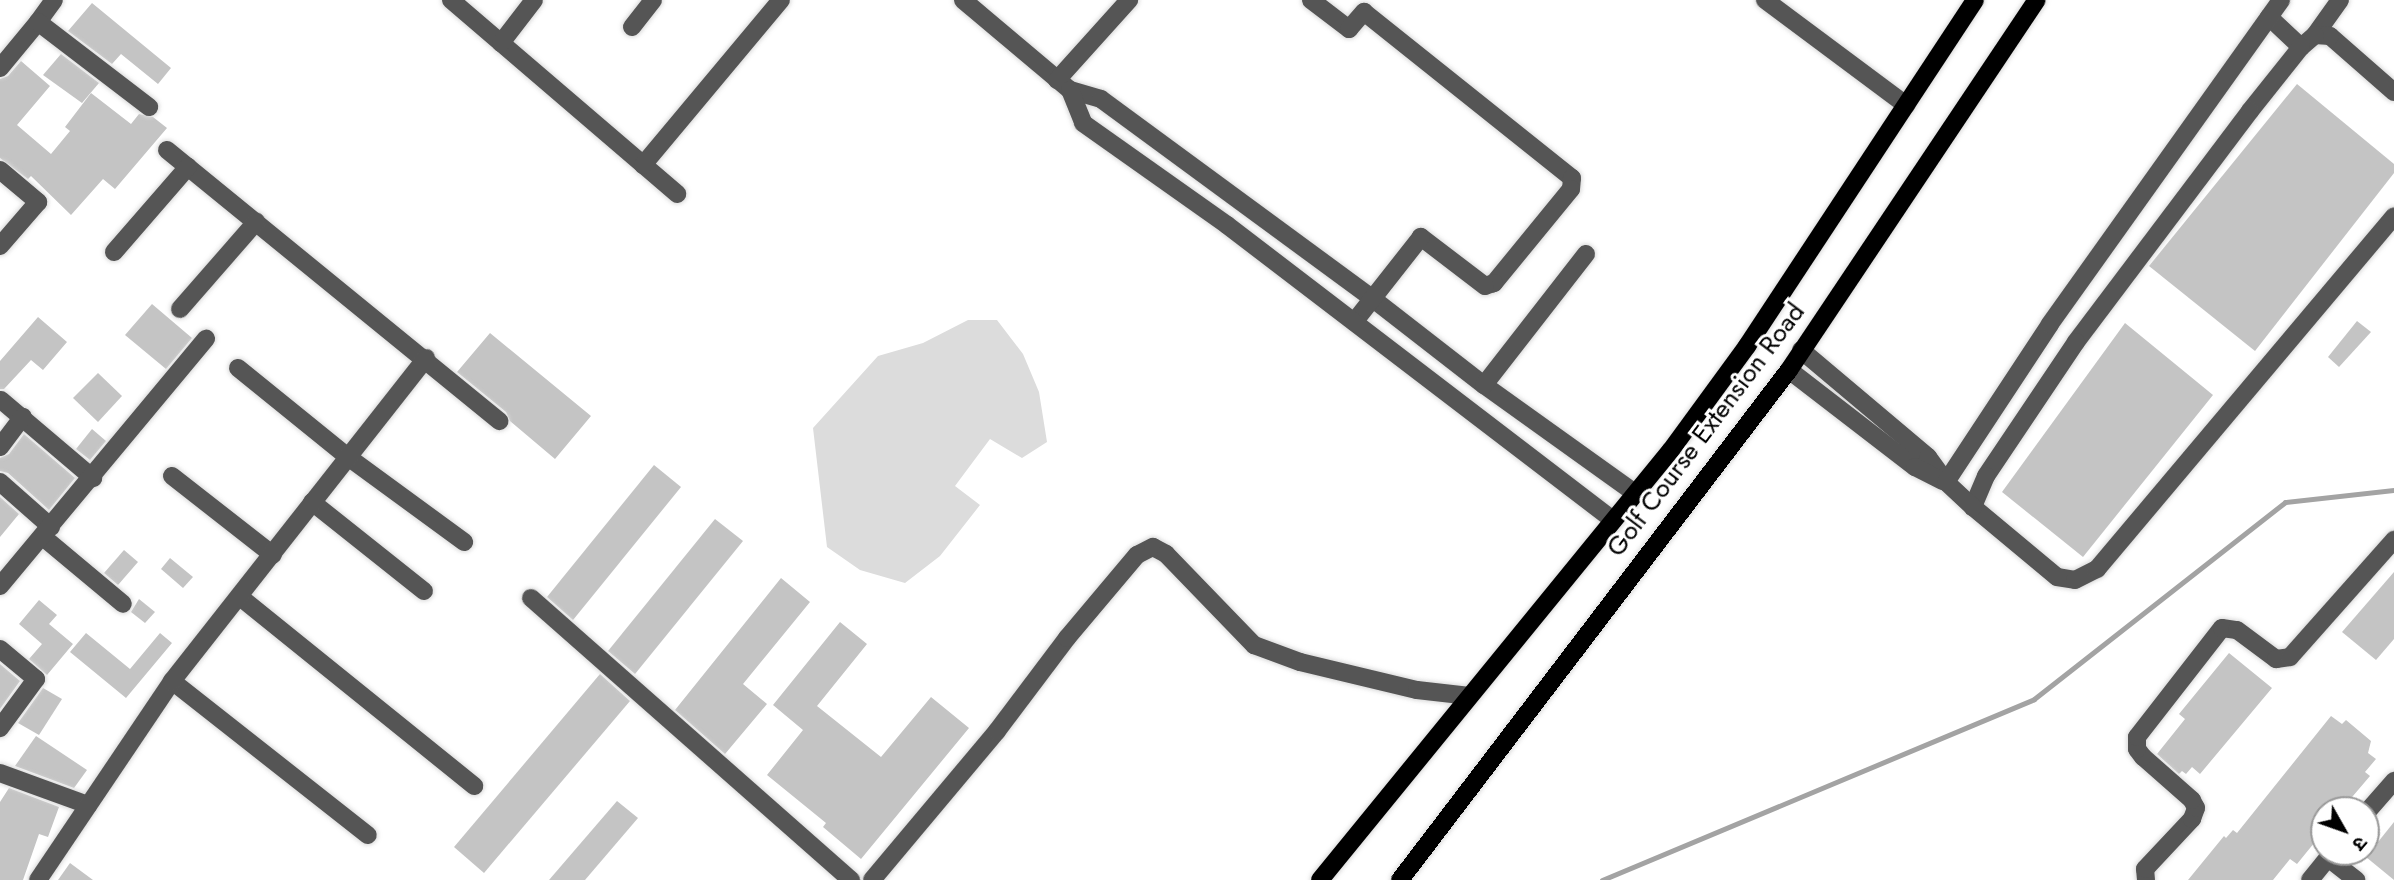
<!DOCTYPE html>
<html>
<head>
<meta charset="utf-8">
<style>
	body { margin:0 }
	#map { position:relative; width:2394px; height:880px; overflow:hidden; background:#fff; font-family:Jost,"Noto Sans Devanagari",sans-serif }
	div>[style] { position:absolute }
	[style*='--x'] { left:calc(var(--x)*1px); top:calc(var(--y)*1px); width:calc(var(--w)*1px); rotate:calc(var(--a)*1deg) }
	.green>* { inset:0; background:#dcdcdc }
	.stream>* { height:5px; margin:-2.5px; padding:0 2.5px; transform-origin:2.5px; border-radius:2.5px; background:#a3a3a3 }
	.building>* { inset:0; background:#c4c4c4 }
	.roads { filter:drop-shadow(0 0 2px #dbdbdb) drop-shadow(0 0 2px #dbdbdb) }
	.minor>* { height:18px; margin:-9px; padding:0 9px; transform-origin:9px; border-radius:9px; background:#555 }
	.major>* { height:18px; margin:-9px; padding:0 9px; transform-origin:9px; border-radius:9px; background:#000 }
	span { translate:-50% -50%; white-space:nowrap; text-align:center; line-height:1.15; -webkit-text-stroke:6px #fff; paint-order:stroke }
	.street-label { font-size:26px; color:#000 }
	.north { position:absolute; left:2310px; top:796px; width:70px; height:70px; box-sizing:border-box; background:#fff; border:2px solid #999; border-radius:50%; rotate:130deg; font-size:19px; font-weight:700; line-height:28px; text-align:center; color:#000 }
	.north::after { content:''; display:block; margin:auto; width:24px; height:32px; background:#000; clip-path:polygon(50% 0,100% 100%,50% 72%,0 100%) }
</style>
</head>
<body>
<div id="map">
	<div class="green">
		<div style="clip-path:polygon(968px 320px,997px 320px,1023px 354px,1039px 392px,1047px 442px,1022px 458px,990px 439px,955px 486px,980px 505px,940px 556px,905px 583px,860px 570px,827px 547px,813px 428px,878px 356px,923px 343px)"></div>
	</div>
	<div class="stream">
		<div style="--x:1602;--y:880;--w:468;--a:-22.7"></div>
		<div style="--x:2034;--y:699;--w:319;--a:-38.1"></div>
		<div style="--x:2285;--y:502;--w:110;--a:-6.3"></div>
	</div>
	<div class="building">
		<div style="clip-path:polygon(92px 3px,171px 68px,158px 84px,121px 54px,112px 64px,68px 31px)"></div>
		<div style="clip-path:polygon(61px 54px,99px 83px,82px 103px,43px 75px)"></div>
		<div style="clip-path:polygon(21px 61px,50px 86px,17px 125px,51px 154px,70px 131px,65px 127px,91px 93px,131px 124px,139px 114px,153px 117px,167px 128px,115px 189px,103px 179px,71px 215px,31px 176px,28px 179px,0 158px,0 79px,8px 76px)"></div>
		<div style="clip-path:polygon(2297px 84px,2394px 164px,2394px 173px,2255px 351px,2149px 266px)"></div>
		<div style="clip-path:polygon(152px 304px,192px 338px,166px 369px,125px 335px)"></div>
		<div style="clip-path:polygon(38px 317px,67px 342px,43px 370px,31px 360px,4px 389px,0 389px,0 361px)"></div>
		<div style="clip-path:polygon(2357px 321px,2371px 332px,2339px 367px,2328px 357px)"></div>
		<div style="clip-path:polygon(2125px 323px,2213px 395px,2083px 557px,2002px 492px)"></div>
		<div style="clip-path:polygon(490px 333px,591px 416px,555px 459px,510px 421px,506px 412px,457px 372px)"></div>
		<div style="clip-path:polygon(98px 373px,122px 396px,98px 422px,73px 398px)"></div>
		<div style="clip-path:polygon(92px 429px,106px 441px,90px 460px,76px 449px)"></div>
		<div style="clip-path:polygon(24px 434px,75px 478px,49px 510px,8px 473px,0 471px,0 458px,9px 454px)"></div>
		<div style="clip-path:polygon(654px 465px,681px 487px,573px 620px,547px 597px)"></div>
		<div style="clip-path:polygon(0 497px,19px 514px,0 537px)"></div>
		<div style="clip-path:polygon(715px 519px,743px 541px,635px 674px,608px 651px)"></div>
		<div style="clip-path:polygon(124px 550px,138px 562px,118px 585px,104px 573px)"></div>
		<div style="clip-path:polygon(170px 558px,193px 577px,183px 588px,161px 569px)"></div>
		<div style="clip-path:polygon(2394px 572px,2394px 639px,2376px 660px,2342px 632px)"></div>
		<div style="clip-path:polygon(781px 578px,810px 602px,743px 684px,767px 704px,725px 754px,675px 710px)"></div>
		<div style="clip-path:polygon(139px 599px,155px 612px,145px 623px,131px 612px)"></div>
		<div style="clip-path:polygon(39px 600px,57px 615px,49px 624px,73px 644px,47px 675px,29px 659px,42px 644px,19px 624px)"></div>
		<div style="clip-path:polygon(840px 622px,867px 644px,817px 706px,881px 757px,931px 697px,969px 728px,861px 859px,823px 827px,826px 823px,767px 775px,803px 730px,773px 705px)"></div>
		<div style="clip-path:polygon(86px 633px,130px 669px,160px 633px,172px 643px,126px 698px,70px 652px)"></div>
		<div style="clip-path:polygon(2229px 653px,2272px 688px,2200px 774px,2192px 767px,2186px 774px,2182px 771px,2179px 774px,2157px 754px,2185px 719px,2179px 714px)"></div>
		<div style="clip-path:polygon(0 664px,20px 681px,0 709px)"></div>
		<div style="clip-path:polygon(600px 674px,630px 701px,484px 873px,454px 847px)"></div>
		<div style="clip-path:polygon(43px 688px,62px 699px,39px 735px,18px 723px)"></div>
		<div style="clip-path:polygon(2331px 716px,2342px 724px,2346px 720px,2371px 741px,2368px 753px,2376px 759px,2365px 772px,2370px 776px,2341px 810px,2324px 810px,2324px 821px,2314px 833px,2319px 837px,2297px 864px,2290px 859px,2273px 880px,2188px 880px,2224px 836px,2226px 838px,2233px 830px,2237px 833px)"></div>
		<div style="clip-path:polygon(36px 736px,87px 770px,74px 788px,15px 766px)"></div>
		<div style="clip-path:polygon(9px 788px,59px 807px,48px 837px,39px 834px,23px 880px,0 880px,0 802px)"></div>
		<div style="clip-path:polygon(617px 801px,638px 818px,585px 880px,549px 880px)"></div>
		<div style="clip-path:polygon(2394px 822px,2394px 880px,2366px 857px)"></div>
		<div style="clip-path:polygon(70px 863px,93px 880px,58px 880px)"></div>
	</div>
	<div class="roads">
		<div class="minor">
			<div style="--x:451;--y:0;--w:298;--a:40.6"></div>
			<div style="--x:963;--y:0;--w:140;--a:40.1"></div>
			<div style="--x:1070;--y:90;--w:32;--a:16"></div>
			<div style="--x:1101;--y:99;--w:338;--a:36.3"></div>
			<div style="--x:1373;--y:299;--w:140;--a:37.8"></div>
			<div style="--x:1484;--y:385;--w:187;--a:35.6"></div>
			<div style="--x:1311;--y:0;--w:48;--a:37.3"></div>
			<div style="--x:1349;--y:29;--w:23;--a:-49"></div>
			<div style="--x:1364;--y:12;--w:266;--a:38.6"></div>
			<div style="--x:1572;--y:178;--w:11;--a:95"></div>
			<div style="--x:1571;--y:189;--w:122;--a:129.3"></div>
			<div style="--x:1494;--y:283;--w:9;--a:162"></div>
			<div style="--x:1485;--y:286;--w:81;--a:-142.6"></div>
			<div style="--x:1421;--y:237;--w:108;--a:128.2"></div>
			<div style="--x:1765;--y:0;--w:176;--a:36.7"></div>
			<div style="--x:2269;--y:17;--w:44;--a:43.2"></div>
			<div style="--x:38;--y:22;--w:27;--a:-54"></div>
			<div style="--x:632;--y:27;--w:34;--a:-52"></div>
			<div style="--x:2315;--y:35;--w:43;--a:-54.5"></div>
			<div style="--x:501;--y:43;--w:54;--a:-52.5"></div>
			<div style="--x:0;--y:68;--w:60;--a:-50.4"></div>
			<div style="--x:38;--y:22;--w:140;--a:37.4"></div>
			<div style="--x:1057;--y:80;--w:108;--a:-48"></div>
			<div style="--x:1070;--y:90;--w:35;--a:68"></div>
			<div style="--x:1083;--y:123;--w:176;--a:35.3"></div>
			<div style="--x:1227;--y:225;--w:486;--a:37.4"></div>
			<div style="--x:2394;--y:92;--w:85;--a:-138.8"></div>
			<div style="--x:2330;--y:36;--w:15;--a:-176"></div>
			<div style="--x:2315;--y:35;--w:18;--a:139"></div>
			<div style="--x:2301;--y:47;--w:82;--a:128.6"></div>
			<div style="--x:2250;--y:111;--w:289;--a:127"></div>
			<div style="--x:2076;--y:342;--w:161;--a:123.9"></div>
			<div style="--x:1986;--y:476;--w:34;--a:113"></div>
			<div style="--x:1973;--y:507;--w:109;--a:39.8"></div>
			<div style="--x:2057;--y:577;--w:18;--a:9"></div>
			<div style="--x:2075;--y:580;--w:25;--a:-27"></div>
			<div style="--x:2097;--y:569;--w:461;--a:-49.9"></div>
			<div style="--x:167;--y:150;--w:429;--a:39.2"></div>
			<div style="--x:643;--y:165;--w:215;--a:-50.1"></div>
			<div style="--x:0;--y:170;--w:50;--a:40.1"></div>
			<div style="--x:38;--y:202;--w:58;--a:130.8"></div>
			<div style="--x:114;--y:252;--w:113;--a:-49"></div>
			<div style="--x:180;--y:309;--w:116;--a:-48.9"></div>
			<div style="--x:1801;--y:350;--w:166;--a:40.1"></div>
			<div style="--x:1928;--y:457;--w:31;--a:54"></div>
			<div style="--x:1946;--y:482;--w:37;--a:43"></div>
			<div style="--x:238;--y:368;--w:141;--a:39"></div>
			<div style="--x:348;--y:457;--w:144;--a:36.2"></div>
			<div style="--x:1789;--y:370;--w:159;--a:37.6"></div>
			<div style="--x:1915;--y:467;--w:31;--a:27"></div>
			<div style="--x:1484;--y:385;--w:166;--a:-52.1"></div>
			<div style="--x:1;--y:400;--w:121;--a:40.3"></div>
			<div style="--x:0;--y:447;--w:38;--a:-53"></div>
			<div style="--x:172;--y:476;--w:128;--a:38"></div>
			<div style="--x:0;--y:482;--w:68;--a:41.4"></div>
			<div style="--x:1946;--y:482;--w:189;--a:-56.6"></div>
			<div style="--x:2050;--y:324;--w:398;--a:-54.5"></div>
			<div style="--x:312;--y:502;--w:143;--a:38.5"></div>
			<div style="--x:43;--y:537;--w:104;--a:39.9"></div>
			<div style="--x:0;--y:586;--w:322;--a:-50.2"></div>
			<div style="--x:240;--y:597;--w:301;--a:38.9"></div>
			<div style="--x:531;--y:598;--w:427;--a:41.4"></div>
			<div style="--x:0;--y:649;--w:47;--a:39.8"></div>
			<div style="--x:36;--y:679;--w:61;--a:126.3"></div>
			<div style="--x:172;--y:681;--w:249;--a:38.2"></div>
			<div style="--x:0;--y:773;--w:94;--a:20"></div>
			<div style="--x:2366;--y:813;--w:43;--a:-48.8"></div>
			<div style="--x:2328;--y:858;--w:36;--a:38"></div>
			<div style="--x:38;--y:880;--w:240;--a:-56"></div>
			<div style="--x:172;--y:681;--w:411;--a:-51.8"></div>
			<div style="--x:872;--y:880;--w:194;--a:-50"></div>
			<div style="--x:997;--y:731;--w:116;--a:-53"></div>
			<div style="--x:1067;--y:638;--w:109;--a:-49.9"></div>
			<div style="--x:1137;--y:555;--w:18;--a:-27"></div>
			<div style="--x:1153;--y:547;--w:15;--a:28"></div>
			<div style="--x:1166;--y:554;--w:127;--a:46"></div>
			<div style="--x:1254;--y:645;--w:49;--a:20.3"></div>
			<div style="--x:1300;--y:662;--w:120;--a:13.5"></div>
			<div style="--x:1417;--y:690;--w:53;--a:6.5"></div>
			<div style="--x:2146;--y:880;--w:11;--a:-95"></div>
			<div style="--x:2145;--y:869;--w:69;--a:-46.8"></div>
			<div style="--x:2192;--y:819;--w:12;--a:-70"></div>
			<div style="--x:2196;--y:808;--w:9;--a:-117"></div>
			<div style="--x:2192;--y:800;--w:65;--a:-138.7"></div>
			<div style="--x:2143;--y:757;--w:10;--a:-127"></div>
			<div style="--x:2137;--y:749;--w:12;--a:-90"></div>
			<div style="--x:2137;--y:737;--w:138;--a:-52.1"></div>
			<div style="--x:2222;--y:628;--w:15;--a:8"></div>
			<div style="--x:2237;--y:630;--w:49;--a:36.6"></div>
			<div style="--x:2276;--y:659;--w:14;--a:-8"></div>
			<div style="--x:2290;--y:657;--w:157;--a:-48.4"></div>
			<div style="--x:2310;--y:880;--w:36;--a:-51"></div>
		</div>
		<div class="major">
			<div style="--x:1320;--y:880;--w:555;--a:-50.78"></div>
			<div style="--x:1671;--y:450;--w:129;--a:-53.8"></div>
			<div style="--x:1747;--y:346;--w:414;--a:-56.6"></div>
			<div style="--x:1400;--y:880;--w:641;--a:-52.67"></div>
			<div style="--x:1789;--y:370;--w:445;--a:-56.2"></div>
		</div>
	</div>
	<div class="street-label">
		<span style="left:1706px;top:430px;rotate:-53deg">Golf Course Extension Road</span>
	</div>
	<div class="north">उ</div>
</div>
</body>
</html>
